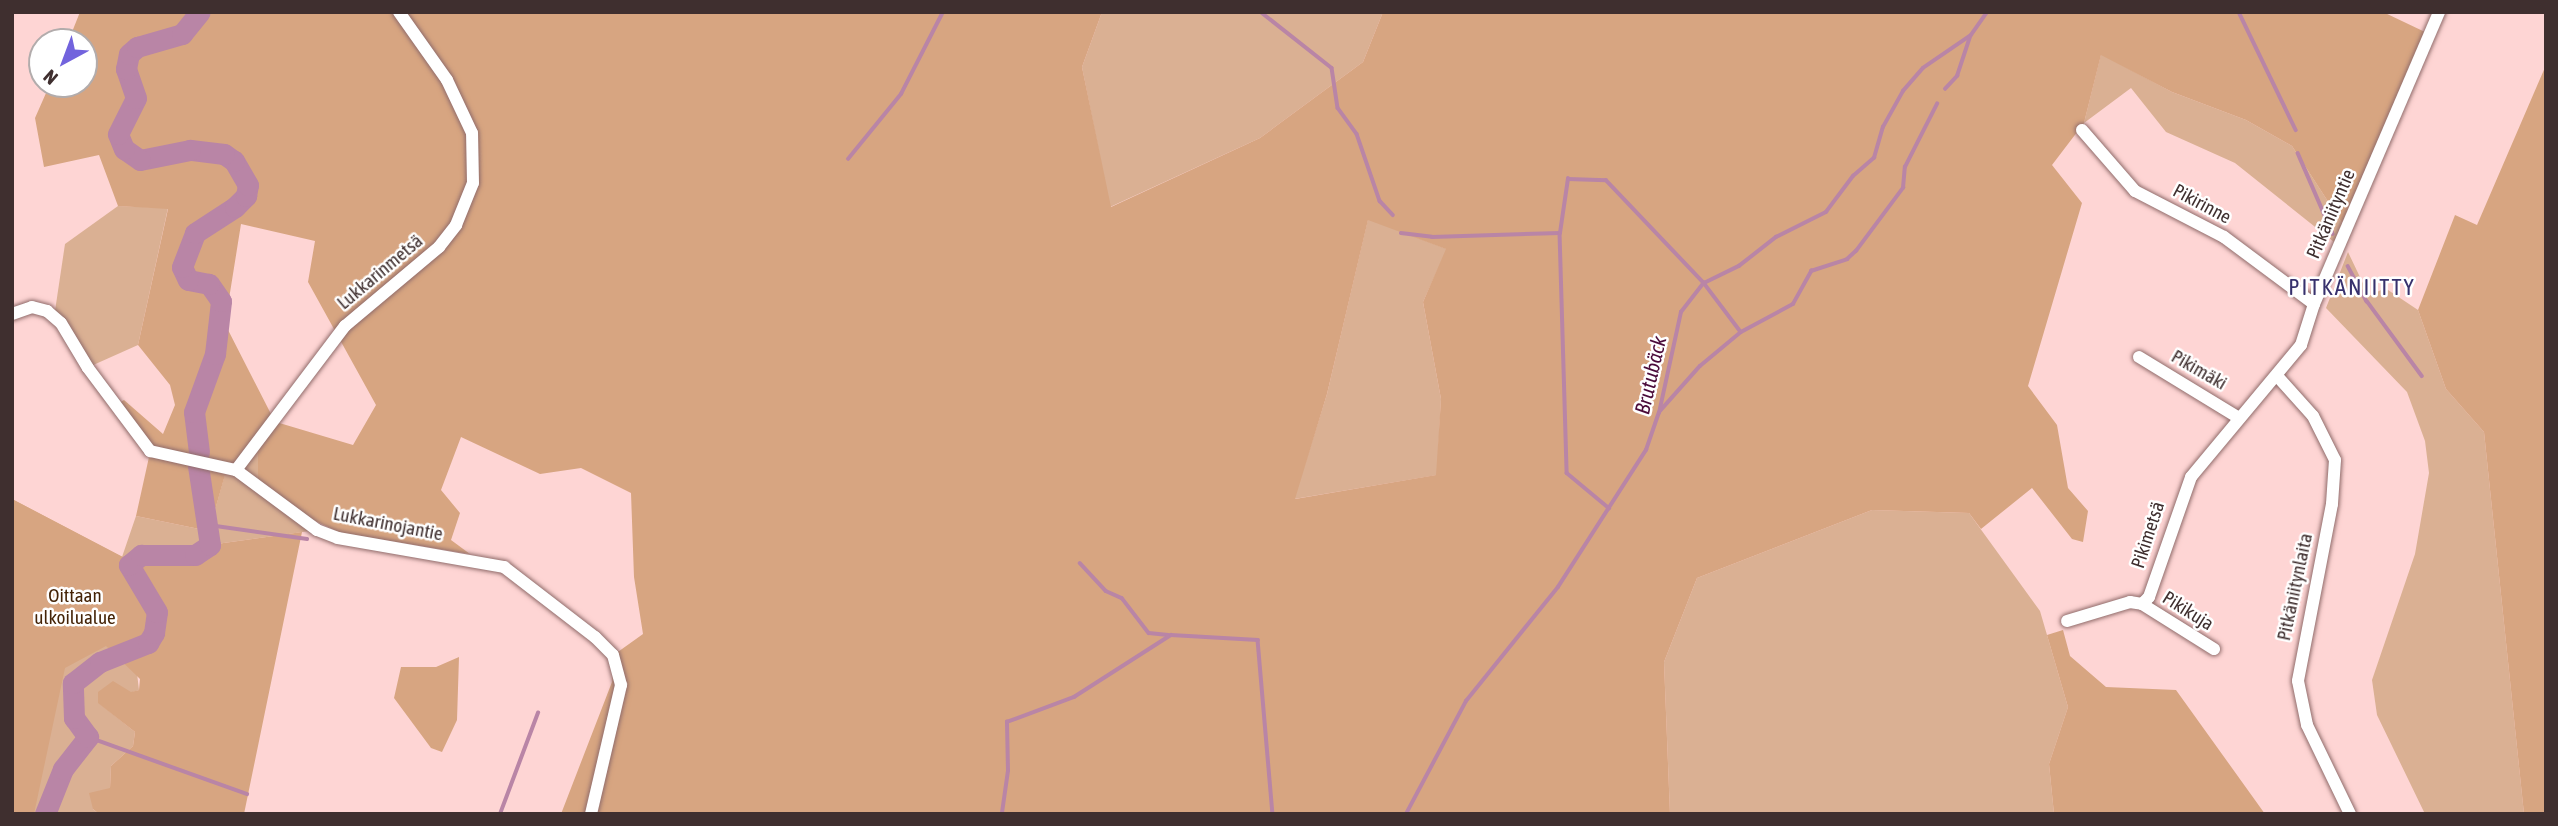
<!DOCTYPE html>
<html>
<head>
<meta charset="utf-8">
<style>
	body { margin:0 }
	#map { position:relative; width:2558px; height:826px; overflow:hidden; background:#fed5d4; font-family:"Asap Condensed",sans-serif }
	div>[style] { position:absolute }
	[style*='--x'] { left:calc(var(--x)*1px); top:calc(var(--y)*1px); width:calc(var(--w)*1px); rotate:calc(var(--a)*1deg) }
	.green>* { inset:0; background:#dab093 }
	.forest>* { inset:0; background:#d7a581 }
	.stream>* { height:3.5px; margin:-1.75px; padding:0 1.75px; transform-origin:1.75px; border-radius:1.75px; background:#b985a6 }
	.river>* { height:21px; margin:-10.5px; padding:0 10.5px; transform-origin:10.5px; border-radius:10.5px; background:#b985a6 }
	.roads { filter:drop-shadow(0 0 2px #906c6b) drop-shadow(0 0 2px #906c6b) }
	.minor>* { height:12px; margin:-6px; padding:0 6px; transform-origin:6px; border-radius:6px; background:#fff }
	span { translate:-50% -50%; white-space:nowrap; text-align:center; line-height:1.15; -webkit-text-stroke:5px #fff; paint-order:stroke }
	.street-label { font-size:19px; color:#3f2f2f }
	.park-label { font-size:19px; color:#442306 }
	.water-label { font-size:21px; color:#4b0b3a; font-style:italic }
	.quarter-label { font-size:23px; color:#37316d; letter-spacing:2px }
	.frame { position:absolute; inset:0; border:14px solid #3f2f2f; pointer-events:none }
	.north { position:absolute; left:28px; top:28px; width:70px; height:70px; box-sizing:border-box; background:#fff; border:2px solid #b2acac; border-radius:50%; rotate:221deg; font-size:19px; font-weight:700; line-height:28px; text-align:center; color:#3f2f2f }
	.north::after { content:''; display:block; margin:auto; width:24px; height:32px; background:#7263dd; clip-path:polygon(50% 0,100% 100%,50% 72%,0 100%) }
</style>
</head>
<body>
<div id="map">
	<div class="green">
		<div style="clip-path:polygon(1102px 12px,1383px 12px,1363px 62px,1260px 138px,1110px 207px,1082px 67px)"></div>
		<div style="clip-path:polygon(2101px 54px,2172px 92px,2246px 120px,2292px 146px,2342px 223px,2334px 242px,2235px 163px,2166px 132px,2131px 88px,2084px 123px)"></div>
		<div style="clip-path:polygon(118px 206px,168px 208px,138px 345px,91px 366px,55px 311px,65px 244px)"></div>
		<div style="clip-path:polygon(1368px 219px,1447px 249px,1423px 302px,1441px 399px,1437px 475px,1294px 499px,1327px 394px)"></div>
		<div style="clip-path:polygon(2348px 252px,2369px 296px,2385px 288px,2418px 310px,2446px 389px,2484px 432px,2524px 814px,2425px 814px,2377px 715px,2372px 680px,2415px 554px,2429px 473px,2425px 441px,2407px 392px,2326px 308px)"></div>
		<div style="clip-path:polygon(271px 414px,317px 530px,123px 557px,139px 690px,99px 703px,135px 732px,133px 746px,111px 766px,110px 789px,93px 809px,99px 814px,12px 814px,12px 499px,122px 557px,136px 516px,209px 531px,227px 467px)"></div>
		<div style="clip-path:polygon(1872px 510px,1969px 513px,2040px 611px,2068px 707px,2049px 764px,2054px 814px,1670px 814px,1664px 662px,1697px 578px)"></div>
	</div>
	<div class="forest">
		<div style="clip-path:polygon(evenodd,80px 12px,1102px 12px,1082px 67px,1111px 207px,1260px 138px,1363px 62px,1383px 12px,2383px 12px,2425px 32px,2342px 223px,2292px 146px,2246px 120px,2172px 92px,2101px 55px,2084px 123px,2052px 165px,2082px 203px,2028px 386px,2057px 425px,2068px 488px,2088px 511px,2083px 542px,2072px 539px,2032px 488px,1981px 529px,1969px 513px,1872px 510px,1697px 578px,1664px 662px,1670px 814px,561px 814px,612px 682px,615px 654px,643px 634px,634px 577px,631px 493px,581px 468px,540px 474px,461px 437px,441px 490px,460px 513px,451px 540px,470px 554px,341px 533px,296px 512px,258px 484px,258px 450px,276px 422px,353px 445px,376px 405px,308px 282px,315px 241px,241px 224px,225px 324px,271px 414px,237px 464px,227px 468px,209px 531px,136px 516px,149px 457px,156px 448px,141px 437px,117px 404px,124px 400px,163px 434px,175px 405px,170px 385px,138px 345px,168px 209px,118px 206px,99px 155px,44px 167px,35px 118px,50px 84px,84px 84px,84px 42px,68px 42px,80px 12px,1368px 220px,1446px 249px,1423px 302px,1441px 399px,1436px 475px,1295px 499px,1327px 394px,1368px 220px)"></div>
		<div style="clip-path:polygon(2546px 65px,2546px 814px,2524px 814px,2484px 432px,2446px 389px,2418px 310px,2455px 215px,2477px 225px)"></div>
		<div style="clip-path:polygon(12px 499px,123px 557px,302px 532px,244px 814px,99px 814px,93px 809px,89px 793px,110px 788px,111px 766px,133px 746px,135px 732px,98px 703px,98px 692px,113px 681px,131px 692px,139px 690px,140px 679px,106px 646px,65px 668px,34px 814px,12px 814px)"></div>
		<div style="clip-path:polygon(2063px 630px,2070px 656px,2106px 687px,2176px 690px,2265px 814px,2054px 814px,2049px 764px,2068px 707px,2047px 635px)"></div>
		<div style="clip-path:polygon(459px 657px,457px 720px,442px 752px,431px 748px,394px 698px,401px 667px,436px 667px)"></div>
	</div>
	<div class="stream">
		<div style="--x:1261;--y:12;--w:90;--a:38.3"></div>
		<div style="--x:1332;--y:68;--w:40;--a:81.5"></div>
		<div style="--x:1338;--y:108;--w:32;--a:54"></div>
		<div style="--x:1357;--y:134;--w:71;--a:71.1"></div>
		<div style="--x:1380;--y:201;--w:19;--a:47"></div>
		<div style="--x:2239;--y:12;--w:131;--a:64.2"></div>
		<div style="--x:1945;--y:89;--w:18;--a:-47"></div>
		<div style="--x:1957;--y:76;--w:41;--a:-71.6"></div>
		<div style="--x:2298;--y:153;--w:88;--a:66.6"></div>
		<div style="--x:848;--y:159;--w:84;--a:-50.8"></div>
		<div style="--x:901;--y:94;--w:92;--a:-62.9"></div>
		<div style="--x:1401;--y:233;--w:31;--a:7"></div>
		<div style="--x:1432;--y:237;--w:128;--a:-1.8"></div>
		<div style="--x:1560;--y:233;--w:240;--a:88.3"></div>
		<div style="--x:1567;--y:473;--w:55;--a:39.8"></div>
		<div style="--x:1560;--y:233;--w:55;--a:-81.6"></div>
		<div style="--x:1568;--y:179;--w:38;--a:2"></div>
		<div style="--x:1606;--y:180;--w:142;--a:46.4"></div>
		<div style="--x:1704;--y:283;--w:61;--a:52.9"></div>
		<div style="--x:2348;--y:266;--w:40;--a:62"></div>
		<div style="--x:2367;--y:301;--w:93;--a:53.7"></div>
		<div style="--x:1660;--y:411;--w:60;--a:-48.4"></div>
		<div style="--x:1700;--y:366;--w:53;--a:-39.7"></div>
		<div style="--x:1741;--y:332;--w:59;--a:-28.3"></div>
		<div style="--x:1793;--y:304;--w:38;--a:-61"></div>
		<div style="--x:1811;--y:271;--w:38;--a:-18"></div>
		<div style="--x:1847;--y:259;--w:12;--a:-42"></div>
		<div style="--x:1856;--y:251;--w:79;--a:-53.3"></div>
		<div style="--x:1903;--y:188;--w:21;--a:-85"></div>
		<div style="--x:1905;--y:167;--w:71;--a:-63.1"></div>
		<div style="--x:209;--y:525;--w:99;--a:8.1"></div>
		<div style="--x:1080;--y:563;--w:38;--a:47"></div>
		<div style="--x:1106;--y:591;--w:17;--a:24"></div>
		<div style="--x:1122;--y:598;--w:44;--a:52.4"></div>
		<div style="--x:1149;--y:633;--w:19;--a:6"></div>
		<div style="--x:88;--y:737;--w:169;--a:19.7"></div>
		<div style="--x:1002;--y:813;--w:42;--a:-81.9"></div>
		<div style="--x:1008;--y:771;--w:49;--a:-91.2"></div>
		<div style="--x:1007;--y:722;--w:72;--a:-20.5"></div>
		<div style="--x:1074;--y:697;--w:115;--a:-32.6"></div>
		<div style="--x:1171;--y:635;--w:87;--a:3.3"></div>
		<div style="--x:1258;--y:640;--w:175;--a:85.1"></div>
		<div style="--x:500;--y:814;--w:108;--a:-69.4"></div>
		<div style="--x:1406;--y:814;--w:128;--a:-62"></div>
		<div style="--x:1466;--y:701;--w:146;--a:-51.1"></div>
		<div style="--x:1558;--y:587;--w:163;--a:-57.3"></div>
		<div style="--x:1646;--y:450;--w:39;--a:-71"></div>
		<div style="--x:1659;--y:413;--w:103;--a:-77.7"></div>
		<div style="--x:1681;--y:312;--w:37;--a:-52"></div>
		<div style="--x:1704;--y:283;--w:39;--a:-26"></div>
		<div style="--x:1739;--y:266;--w:47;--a:-38.1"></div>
		<div style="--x:1776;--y:237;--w:56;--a:-26.6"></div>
		<div style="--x:1826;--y:212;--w:45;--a:-53.1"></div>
		<div style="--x:1853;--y:176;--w:28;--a:-41"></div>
		<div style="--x:1874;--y:158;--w:32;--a:-74"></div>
		<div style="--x:1883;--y:127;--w:41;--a:-60.9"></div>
		<div style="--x:1903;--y:91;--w:30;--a:-49"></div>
		<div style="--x:1923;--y:68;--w:58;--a:-34.5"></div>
		<div style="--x:1971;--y:35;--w:28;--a:-55"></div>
	</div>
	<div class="river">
		<div style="--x:199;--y:452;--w:40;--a:-97.1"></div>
		<div style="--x:194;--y:412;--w:62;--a:-70.1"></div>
		<div style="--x:215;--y:354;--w:53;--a:-83.5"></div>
		<div style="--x:221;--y:301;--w:21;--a:-125"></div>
		<div style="--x:209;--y:284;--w:21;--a:-169"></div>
		<div style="--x:188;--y:280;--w:14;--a:-115"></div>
		<div style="--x:182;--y:267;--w:36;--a:-69"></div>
		<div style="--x:195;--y:233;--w:48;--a:-33"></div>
		<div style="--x:235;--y:207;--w:16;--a:-45"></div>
		<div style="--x:246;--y:196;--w:11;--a:-80"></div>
		<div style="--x:248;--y:185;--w:28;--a:-120"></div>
		<div style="--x:234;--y:161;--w:12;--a:-145"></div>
		<div style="--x:224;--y:154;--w:34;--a:-173"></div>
		<div style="--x:190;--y:150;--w:51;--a:168.7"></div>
		<div style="--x:140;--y:160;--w:19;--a:-145"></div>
		<div style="--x:124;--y:149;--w:16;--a:-112"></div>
		<div style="--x:118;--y:134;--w:40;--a:-63.4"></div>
		<div style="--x:136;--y:98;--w:31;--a:-109"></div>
		<div style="--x:126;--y:69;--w:15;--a:-79"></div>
		<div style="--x:129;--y:54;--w:11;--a:-41"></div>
		<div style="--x:137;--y:47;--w:47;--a:-16.1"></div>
		<div style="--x:182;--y:34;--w:28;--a:-51"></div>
		<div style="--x:45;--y:814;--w:48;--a:-68.2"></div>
		<div style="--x:63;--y:769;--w:41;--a:-52"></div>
		<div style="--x:88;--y:737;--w:24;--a:-126"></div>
		<div style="--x:74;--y:718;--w:35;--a:-92"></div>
		<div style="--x:73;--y:683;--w:34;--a:-38"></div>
		<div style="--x:100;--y:662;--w:52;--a:-21.6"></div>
		<div style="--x:148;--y:643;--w:12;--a:-59"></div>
		<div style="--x:154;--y:633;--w:21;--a:-82"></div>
		<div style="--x:157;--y:612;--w:55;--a:-120.8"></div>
		<div style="--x:129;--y:565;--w:16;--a:-40"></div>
		<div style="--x:141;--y:555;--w:54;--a:0"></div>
		<div style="--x:195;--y:555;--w:18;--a:-34"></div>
		<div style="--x:210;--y:545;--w:80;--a:-98.6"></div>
	</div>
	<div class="roads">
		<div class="minor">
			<div style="--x:2082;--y:130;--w:81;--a:49"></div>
			<div style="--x:2135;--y:191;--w:100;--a:27.3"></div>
			<div style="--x:2224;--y:237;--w:112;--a:36.7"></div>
			<div style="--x:12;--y:314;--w:21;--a:-19"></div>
			<div style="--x:32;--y:307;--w:16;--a:15"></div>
			<div style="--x:47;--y:311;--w:18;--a:41"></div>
			<div style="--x:61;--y:323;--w:52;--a:59"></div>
			<div style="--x:88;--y:368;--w:104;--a:53.2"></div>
			<div style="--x:150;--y:451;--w:88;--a:12.5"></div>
			<div style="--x:236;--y:470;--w:101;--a:36.5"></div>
			<div style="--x:317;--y:530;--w:22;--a:21"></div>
			<div style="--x:338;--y:538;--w:169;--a:9.9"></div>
			<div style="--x:504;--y:567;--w:115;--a:37.6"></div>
			<div style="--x:595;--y:637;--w:25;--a:45"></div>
			<div style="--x:613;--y:655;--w:31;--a:75"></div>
			<div style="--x:621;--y:685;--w:132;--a:103.1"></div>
			<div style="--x:2139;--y:357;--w:117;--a:31.4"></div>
			<div style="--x:2278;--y:377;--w:52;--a:48.1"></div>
			<div style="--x:2313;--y:416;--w:49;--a:63.4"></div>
			<div style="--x:2335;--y:460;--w:44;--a:93.9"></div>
			<div style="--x:2332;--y:504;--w:180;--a:100.9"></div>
			<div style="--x:2298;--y:681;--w:45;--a:78.4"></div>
			<div style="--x:2307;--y:725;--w:99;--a:64.2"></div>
			<div style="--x:236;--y:470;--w:181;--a:-52.9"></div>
			<div style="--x:345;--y:326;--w:123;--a:-40"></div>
			<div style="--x:439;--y:247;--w:28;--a:-52"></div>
			<div style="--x:456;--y:225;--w:45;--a:-68"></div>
			<div style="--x:473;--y:183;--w:50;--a:-91.1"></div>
			<div style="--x:472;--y:133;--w:59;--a:-115.3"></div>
			<div style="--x:447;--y:80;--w:83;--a:-125.2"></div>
			<div style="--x:2142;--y:604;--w:10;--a:-45"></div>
			<div style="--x:2149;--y:597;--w:127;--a:-70.7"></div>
			<div style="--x:2191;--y:477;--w:172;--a:-50.2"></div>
			<div style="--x:2301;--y:345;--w:43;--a:-72.4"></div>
			<div style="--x:2314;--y:304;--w:318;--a:-66.8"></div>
			<div style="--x:2142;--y:604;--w:85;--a:32"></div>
			<div style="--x:2067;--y:621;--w:66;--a:-16.8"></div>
			<div style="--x:2130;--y:602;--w:12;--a:9"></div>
		</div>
	</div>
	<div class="street-label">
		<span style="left:2202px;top:204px;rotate:28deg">Pikirinne</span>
		<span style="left:2331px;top:214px;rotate:-67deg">Pitkäniityntie</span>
		<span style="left:380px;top:272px;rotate:-40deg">Lukkarinmetsä</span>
		<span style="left:2199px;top:370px;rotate:30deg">Pikimäki</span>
		<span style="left:388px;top:524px;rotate:11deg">Lukkarinojantie</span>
		<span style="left:2148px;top:535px;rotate:-72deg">Pikimetsä</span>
		<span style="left:2295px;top:587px;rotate:-78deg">Pitkäniitynlaita</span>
		<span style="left:2188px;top:611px;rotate:32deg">Pikikuja</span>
	</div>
	<div class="park-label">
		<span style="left:75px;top:607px">Oittaan<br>ulkoilualue</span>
	</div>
	<div class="water-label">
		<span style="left:1650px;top:375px;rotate:-77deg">Brutubäck</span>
	</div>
	<div class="quarter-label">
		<span style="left:2352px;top:287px">PITKÄNIITTY</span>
	</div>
	<div class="frame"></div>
	<div class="north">N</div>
</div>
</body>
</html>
